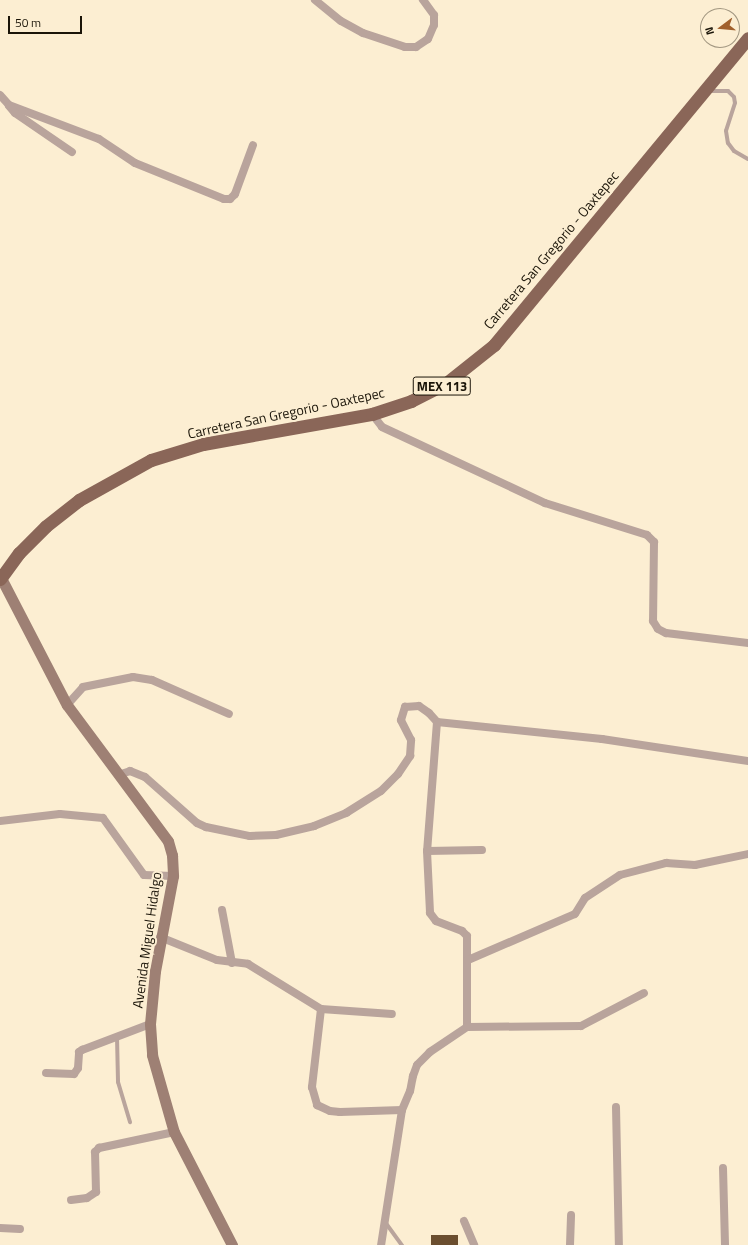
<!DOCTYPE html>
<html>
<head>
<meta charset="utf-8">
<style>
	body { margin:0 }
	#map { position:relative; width:748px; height:1245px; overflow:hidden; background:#fceed2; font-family:"Titillium Web",sans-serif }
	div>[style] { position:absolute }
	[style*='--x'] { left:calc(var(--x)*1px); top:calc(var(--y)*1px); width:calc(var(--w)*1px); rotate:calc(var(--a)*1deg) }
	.building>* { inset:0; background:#6b4e2f }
	.lane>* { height:4px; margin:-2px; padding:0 2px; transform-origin:2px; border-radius:2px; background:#b9a49c }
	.street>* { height:8px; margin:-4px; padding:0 4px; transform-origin:4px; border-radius:4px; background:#b9a49c }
	.secondary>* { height:11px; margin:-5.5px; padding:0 5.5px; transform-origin:5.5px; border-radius:5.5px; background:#9e8074 }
	.primary>* { height:13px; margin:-6.5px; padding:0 6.5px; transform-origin:6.5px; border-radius:6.5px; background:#8a6658 }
	.primary-bridge>* { height:13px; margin:-6.5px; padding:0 6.5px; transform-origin:6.5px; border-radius:6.5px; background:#8a6658 }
	span { translate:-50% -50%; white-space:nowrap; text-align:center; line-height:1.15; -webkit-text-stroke:4px #fceed2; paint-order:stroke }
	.shield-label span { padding:1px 3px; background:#fceed2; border:1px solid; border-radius:3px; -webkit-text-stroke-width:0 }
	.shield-label { font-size:13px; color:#1a1408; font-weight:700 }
	.street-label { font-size:14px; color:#1a1408 }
	.north { position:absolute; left:700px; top:8px; width:40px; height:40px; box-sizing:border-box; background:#fceed2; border:1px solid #a29781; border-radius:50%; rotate:254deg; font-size:11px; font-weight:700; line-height:16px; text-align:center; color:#1a1408 }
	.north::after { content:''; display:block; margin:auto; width:14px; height:18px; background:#a1602c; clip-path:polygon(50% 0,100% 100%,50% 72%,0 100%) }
	.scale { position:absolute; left:8px; top:16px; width:74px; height:18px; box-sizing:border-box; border:2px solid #1a1408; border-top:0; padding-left:5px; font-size:12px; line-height:14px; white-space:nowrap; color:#1a1408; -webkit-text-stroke:3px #fceed2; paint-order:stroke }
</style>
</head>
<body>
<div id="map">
	<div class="building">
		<div style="clip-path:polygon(431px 1235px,458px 1235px,458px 1245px,431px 1245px)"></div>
	</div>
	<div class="lane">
		<div style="--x:709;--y:91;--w:19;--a:0"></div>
		<div style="--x:728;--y:91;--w:8;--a:45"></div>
		<div style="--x:734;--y:97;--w:6;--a:81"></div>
		<div style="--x:735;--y:103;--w:29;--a:108"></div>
		<div style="--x:726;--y:131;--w:12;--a:81"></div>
		<div style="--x:728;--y:143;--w:10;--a:53"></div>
		<div style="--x:734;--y:151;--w:16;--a:30"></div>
		<div style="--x:117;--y:1037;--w:45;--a:88.7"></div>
		<div style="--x:118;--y:1082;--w:42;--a:73.3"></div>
		<div style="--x:385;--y:1222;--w:29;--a:54"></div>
	</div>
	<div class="street">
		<div style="--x:315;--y:0;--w:33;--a:39"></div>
		<div style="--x:341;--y:21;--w:25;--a:29"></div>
		<div style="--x:363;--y:33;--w:44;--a:18.4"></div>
		<div style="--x:405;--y:47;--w:11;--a:0"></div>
		<div style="--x:416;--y:47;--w:14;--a:-34"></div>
		<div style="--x:428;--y:39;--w:15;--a:-67"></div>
		<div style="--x:434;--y:25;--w:10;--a:-90"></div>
		<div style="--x:434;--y:15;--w:19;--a:-126"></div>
		<div style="--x:0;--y:95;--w:13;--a:48"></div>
		<div style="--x:9;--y:105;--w:96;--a:20.7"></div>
		<div style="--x:99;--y:139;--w:43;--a:33.7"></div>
		<div style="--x:135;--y:163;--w:96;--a:22"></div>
		<div style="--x:224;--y:199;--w:6;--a:0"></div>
		<div style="--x:230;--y:199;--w:7;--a:-45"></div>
		<div style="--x:235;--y:194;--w:52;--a:-69.8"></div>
		<div style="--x:9;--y:106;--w:9;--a:49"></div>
		<div style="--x:15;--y:113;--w:69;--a:34.4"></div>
		<div style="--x:372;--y:414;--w:16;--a:52"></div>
		<div style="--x:382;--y:427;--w:180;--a:25"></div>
		<div style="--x:545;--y:503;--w:107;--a:17.4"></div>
		<div style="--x:647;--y:535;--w:10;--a:45"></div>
		<div style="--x:654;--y:542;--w:79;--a:90.7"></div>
		<div style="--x:653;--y:621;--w:9;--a:58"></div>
		<div style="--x:658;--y:629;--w:9;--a:27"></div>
		<div style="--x:666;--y:633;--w:83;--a:7"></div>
		<div style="--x:67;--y:705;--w:24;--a:-48"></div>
		<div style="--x:83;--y:687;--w:51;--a:-11.3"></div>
		<div style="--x:133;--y:677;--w:19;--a:9"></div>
		<div style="--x:152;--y:680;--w:84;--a:23.8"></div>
		<div style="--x:437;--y:722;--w:166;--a:5.9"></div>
		<div style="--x:602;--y:739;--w:148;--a:8.6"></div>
		<div style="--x:118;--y:775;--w:13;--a:-18"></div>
		<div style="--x:130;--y:771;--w:16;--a:22"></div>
		<div style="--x:145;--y:777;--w:69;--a:41.5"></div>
		<div style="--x:197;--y:823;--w:10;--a:24"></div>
		<div style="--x:206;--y:827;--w:45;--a:11.6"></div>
		<div style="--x:250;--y:836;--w:26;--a:-2"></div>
		<div style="--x:276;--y:835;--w:39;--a:-13"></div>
		<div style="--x:314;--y:826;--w:35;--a:-22"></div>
		<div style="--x:346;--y:813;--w:41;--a:-32.2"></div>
		<div style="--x:381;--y:791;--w:24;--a:-45"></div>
		<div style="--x:398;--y:774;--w:22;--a:-56"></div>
		<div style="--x:410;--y:756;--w:16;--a:-86"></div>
		<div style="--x:411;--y:740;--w:22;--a:-117"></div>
		<div style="--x:401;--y:720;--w:14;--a:-73"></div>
		<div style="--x:405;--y:707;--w:14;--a:-4"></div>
		<div style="--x:419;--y:706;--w:12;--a:35"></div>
		<div style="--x:429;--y:713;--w:12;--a:48"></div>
		<div style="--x:437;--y:722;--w:129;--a:94.4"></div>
		<div style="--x:427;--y:851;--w:62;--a:87.2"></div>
		<div style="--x:430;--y:913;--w:10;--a:53"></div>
		<div style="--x:436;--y:921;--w:28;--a:21"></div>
		<div style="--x:462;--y:931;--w:7;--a:45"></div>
		<div style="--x:467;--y:936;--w:91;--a:90"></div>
		<div style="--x:467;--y:1027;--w:45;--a:146"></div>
		<div style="--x:430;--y:1052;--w:18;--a:135"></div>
		<div style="--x:417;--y:1065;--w:12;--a:110"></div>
		<div style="--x:413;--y:1076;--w:15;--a:101"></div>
		<div style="--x:410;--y:1091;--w:21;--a:113"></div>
		<div style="--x:402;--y:1110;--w:137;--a:98.8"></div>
		<div style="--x:0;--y:821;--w:60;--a:-6.7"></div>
		<div style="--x:60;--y:814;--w:43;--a:5.3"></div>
		<div style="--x:103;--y:818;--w:70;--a:54.3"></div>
		<div style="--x:144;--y:875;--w:29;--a:2"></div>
		<div style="--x:427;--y:851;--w:55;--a:-1"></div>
		<div style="--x:222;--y:910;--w:54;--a:79.3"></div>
		<div style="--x:160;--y:937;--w:61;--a:22"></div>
		<div style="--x:217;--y:960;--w:31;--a:7"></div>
		<div style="--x:248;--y:964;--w:86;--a:31.7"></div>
		<div style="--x:321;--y:1009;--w:79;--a:96.6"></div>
		<div style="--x:312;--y:1087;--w:19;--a:74"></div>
		<div style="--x:317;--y:1105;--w:14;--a:25"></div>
		<div style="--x:330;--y:1111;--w:10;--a:6"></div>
		<div style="--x:340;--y:1112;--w:62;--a:-1.8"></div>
		<div style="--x:468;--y:960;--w:116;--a:-23.3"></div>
		<div style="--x:575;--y:914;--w:19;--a:-58"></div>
		<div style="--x:585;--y:898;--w:42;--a:-33.3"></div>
		<div style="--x:620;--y:875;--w:48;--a:-14.6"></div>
		<div style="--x:666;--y:863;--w:29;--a:4"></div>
		<div style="--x:695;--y:865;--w:54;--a:-11.7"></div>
		<div style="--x:321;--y:1009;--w:71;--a:4"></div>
		<div style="--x:467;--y:1027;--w:114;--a:-0.5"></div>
		<div style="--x:581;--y:1026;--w:71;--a:-27.6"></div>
		<div style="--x:46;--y:1073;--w:28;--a:2"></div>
		<div style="--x:74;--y:1074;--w:7;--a:-56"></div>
		<div style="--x:78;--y:1068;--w:16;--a:-86"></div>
		<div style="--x:79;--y:1052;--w:4;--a:-34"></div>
		<div style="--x:82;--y:1050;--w:73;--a:-20.9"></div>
		<div style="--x:616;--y:1107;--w:138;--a:88.8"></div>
		<div style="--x:723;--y:1168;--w:77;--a:88.5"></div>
		<div style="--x:71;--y:1200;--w:16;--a:-7"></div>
		<div style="--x:87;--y:1198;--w:11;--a:-34"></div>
		<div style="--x:96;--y:1192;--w:40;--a:-91.4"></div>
		<div style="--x:95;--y:1152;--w:6;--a:-45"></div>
		<div style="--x:99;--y:1148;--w:77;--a:-12"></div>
		<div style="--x:464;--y:1221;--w:26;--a:67"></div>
		<div style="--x:0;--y:1228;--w:20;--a:3"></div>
		<div style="--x:570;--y:1245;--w:30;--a:-88"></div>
	</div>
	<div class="secondary">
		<div style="--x:0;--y:576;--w:145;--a:62.6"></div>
		<div style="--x:67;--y:705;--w:169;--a:53.4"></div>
		<div style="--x:168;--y:841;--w:15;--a:74"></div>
		<div style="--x:172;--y:855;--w:21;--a:87"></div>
		<div style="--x:173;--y:876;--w:97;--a:100.7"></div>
		<div style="--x:155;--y:971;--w:53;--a:95.4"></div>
		<div style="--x:150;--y:1024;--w:31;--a:86"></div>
		<div style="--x:152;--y:1055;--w:80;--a:74.1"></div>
		<div style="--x:174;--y:1132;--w:127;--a:62.8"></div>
	</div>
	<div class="primary">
		<div style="--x:19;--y:553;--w:38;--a:-45"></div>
		<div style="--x:46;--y:526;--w:42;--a:-38.2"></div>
		<div style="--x:79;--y:500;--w:82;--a:-29.1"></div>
		<div style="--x:151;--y:460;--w:54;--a:-17.1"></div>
		<div style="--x:203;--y:444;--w:172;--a:-10.1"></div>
		<div style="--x:372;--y:414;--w:41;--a:-18.4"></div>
		<div style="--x:411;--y:401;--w:38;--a:-27"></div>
		<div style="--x:445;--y:384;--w:63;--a:-38.5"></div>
		<div style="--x:494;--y:345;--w:398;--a:-50.4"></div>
	</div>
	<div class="primary-bridge">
		<div style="--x:0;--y:579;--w:32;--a:-54"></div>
	</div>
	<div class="shield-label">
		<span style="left:442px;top:386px">MEX 113</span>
	</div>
	<div class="street-label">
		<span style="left:551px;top:250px;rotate:-50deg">Carretera San Gregorio - Oaxtepec</span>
		<span style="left:286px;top:413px;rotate:-12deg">Carretera San Gregorio - Oaxtepec</span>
		<span style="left:147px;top:940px;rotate:-82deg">Avenida Miguel Hidalgo</span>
	</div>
	<div class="north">N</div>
	<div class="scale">50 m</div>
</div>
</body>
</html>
